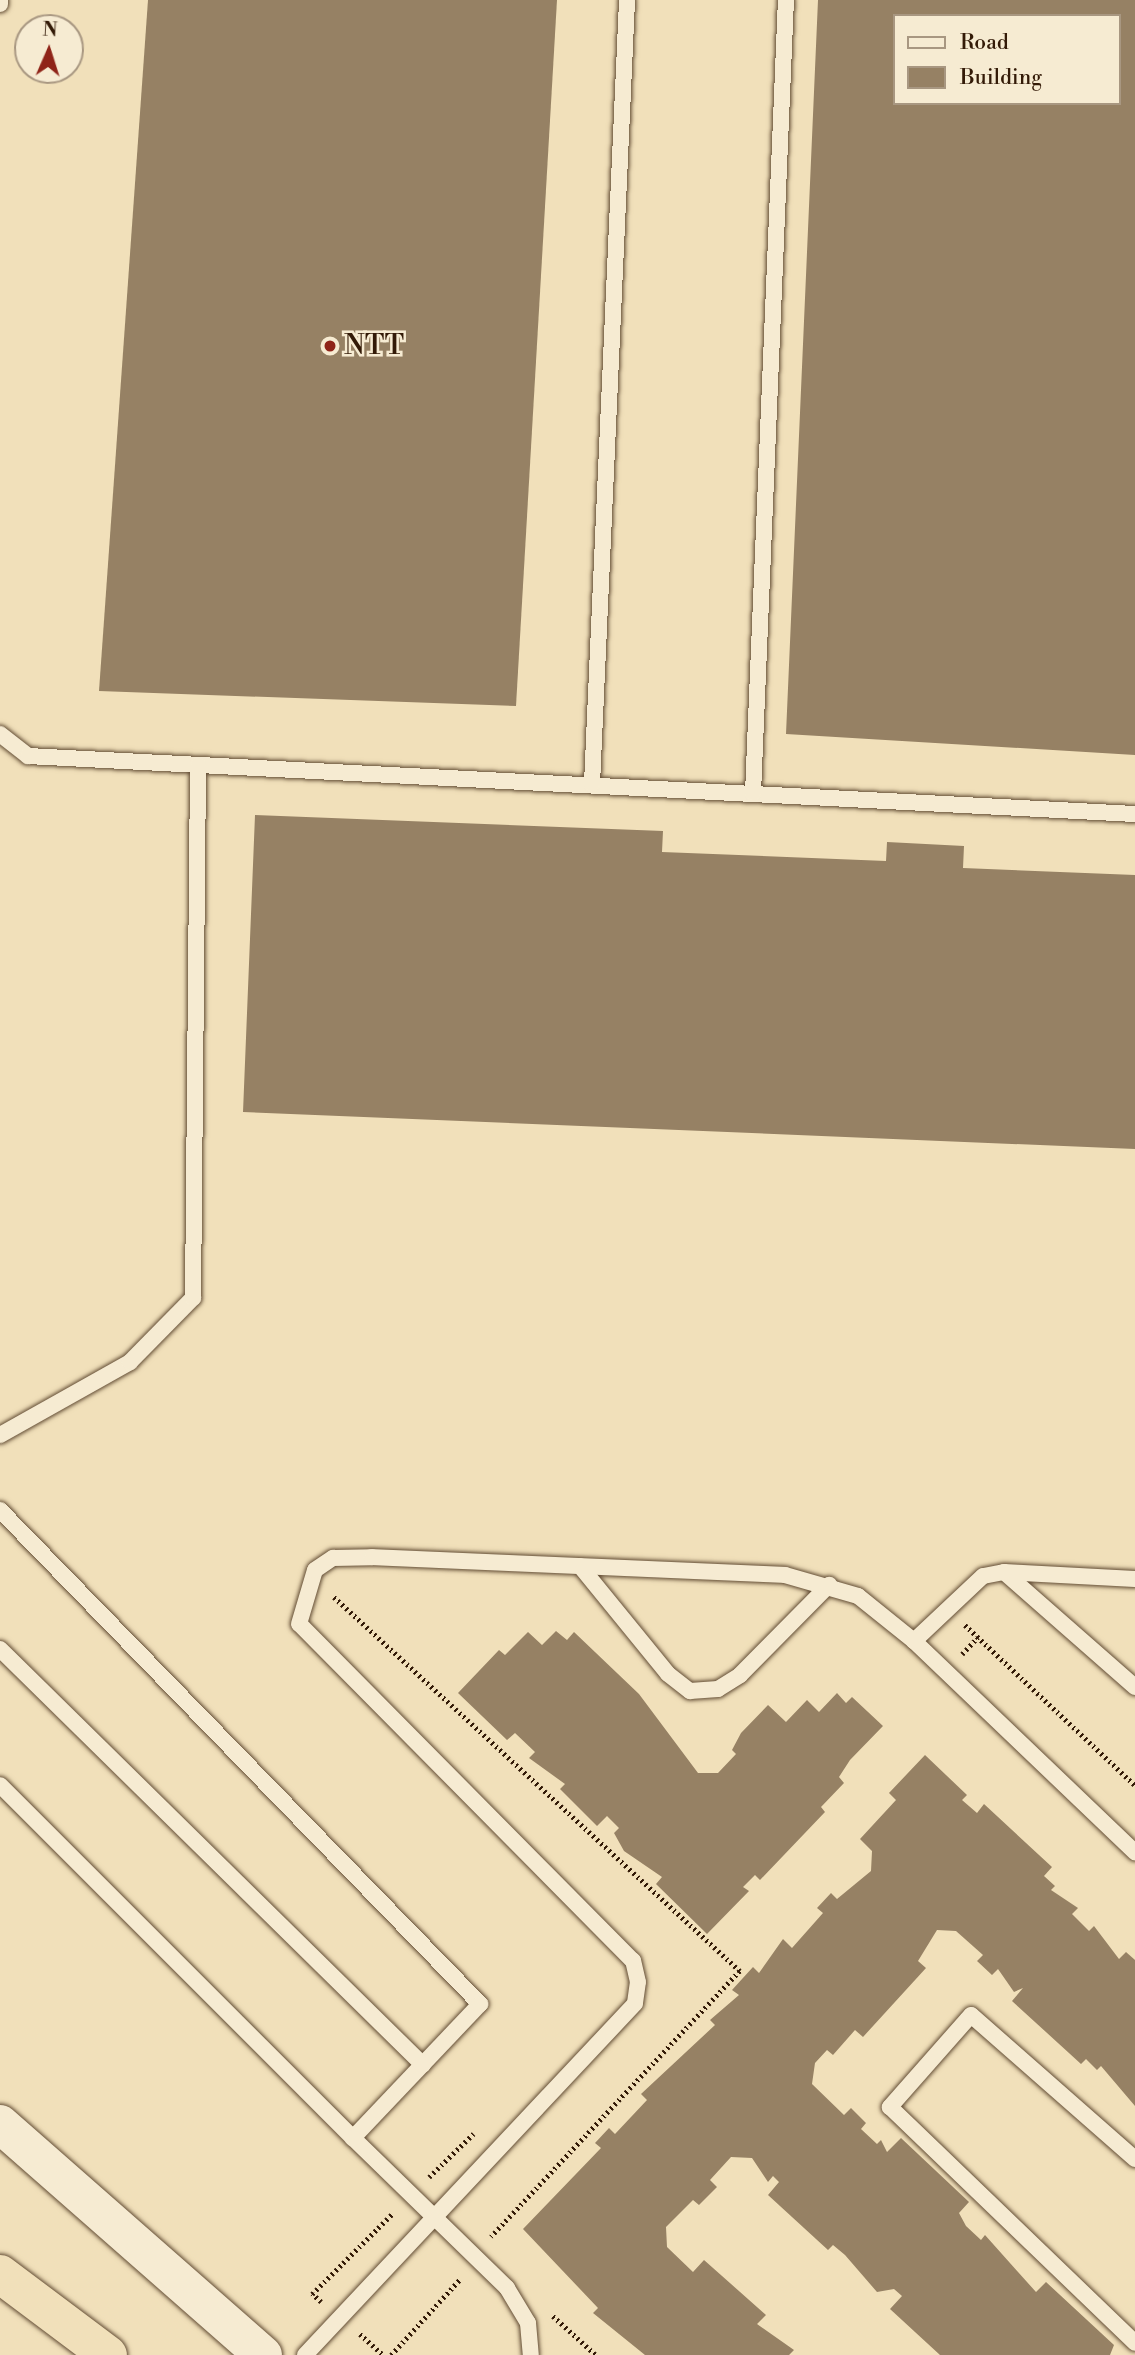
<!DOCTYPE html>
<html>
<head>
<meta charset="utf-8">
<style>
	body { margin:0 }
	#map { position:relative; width:1135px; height:2355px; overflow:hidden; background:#f1e0ba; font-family:"Libre Bodoni",serif }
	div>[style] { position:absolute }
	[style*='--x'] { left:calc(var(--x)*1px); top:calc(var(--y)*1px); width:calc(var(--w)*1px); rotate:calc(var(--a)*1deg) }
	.building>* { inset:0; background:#968164 }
	.path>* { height:4.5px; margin-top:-2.25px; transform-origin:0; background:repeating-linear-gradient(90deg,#331a07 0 2px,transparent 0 5.5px) }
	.roads { filter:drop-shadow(0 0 2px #624c34) drop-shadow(0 0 2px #624c34) }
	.service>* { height:16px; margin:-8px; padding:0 8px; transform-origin:8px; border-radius:8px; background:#f6ebd2 }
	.secondary>* { height:38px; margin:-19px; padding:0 19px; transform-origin:19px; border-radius:19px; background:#f6ebd2 }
	.motorway>* { height:38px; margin:-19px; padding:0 19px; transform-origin:19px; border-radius:19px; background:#f1e0ba }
	.dots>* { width:19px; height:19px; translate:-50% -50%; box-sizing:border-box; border:4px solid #f6ebd2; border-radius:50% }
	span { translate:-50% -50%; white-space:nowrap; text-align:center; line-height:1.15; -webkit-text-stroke:5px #f6ebd2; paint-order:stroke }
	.poi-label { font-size:28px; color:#331a07 }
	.left { translate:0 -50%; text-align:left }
	.legend { position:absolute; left:893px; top:14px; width:228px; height:91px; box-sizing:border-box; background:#f6ebd2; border:2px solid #a89781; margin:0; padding:9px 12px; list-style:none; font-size:21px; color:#331a07 }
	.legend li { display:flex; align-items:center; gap:14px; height:35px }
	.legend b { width:35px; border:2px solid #a89781 }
	.north { position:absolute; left:14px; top:14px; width:70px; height:70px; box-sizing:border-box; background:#f6ebd2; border:2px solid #a89781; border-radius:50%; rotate:3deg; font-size:19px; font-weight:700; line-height:28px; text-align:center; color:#331a07 }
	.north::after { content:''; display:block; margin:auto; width:24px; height:32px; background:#8f2418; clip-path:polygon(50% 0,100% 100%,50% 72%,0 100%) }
</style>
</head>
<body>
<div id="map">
	<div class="building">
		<div style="clip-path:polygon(148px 0,557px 0,516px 706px,99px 691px)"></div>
		<div style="clip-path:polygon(evenodd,818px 0,1135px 0,1135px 755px,786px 734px,818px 0,895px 16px,1119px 16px,1119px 103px,895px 103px,895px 16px)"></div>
		<div style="clip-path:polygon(255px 815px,663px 831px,662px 852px,886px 861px,887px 842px,964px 846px,963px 868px,1135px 875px,1135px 1149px,243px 1112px)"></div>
		<div style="clip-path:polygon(556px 1631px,567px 1640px,574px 1632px,639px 1694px,698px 1773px,718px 1773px,736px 1754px,732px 1750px,741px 1733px,768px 1705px,786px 1722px,807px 1700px,819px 1712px,837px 1693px,846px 1703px,852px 1697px,883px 1726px,850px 1760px,839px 1777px,844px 1783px,821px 1807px,825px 1812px,760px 1880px,755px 1875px,743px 1887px,749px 1891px,707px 1934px,656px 1884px,662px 1877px,624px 1851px,614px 1833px,619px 1828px,607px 1816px,597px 1826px,560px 1789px,565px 1784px,529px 1758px,535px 1752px,515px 1733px,507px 1740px,458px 1693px,499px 1650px,505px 1655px,528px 1632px,542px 1645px)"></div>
		<div style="clip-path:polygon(925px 1755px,967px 1795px,962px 1800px,977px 1813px,984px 1804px,1052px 1867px,1044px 1876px,1055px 1886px,1051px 1890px,1078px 1908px,1072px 1914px,1089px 1931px,1094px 1926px,1119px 1959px,1126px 1952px,1135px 1960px,1135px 2106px,1101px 2066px,1097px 2070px,1086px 2059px,1081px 2064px,1012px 2001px,1023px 1988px,1014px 1992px,998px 1969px,992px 1975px,977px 1961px,983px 1955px,956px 1931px,937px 1930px,918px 1961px,926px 1968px,863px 2037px,855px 2030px,833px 2055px,827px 2050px,815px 2063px,812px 2084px,844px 2115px,851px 2108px,866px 2123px,861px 2129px,877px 2144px,881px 2140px,887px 2152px,901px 2138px,969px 2202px,959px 2213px,966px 2226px,981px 2240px,985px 2235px,1036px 2292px,1046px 2282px,1114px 2345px,1110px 2355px,940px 2355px,890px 2309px,902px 2296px,894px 2289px,877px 2292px,845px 2255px,833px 2245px,828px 2250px,768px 2195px,779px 2182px,773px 2176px,768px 2182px,752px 2158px,731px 2157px,710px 2180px,717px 2187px,699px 2205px,693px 2200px,666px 2227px,667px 2247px,693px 2272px,704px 2260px,766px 2315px,757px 2324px,794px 2350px,789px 2355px,645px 2355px,593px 2313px,598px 2308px,523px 2229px,601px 2148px,595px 2143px,609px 2128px,615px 2134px,647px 2100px,641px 2094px,715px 2025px,710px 2020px,739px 1995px,732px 1990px,753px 1967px,759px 1973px,783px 1939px,792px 1948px,823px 1913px,817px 1908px,831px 1893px,837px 1899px,871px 1871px,872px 1851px,860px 1839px,896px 1800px,889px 1793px)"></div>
	</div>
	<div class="path">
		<div style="--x:334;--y:1597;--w:552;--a:42.65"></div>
		<div style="--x:740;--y:1971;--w:364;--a:133.1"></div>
		<div style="--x:965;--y:1625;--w:233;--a:43.3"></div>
		<div style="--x:962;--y:1654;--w:23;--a:-47"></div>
		<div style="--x:429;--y:2177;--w:62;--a:-44.3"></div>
		<div style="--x:321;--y:2302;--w:12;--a:-138"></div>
		<div style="--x:312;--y:2294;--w:115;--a:-45"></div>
		<div style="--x:553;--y:2316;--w:58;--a:42.2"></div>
		<div style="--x:360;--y:2334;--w:31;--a:42"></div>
		<div style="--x:391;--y:2355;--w:104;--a:-47.7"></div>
	</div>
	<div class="roads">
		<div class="service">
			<div style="--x:0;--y:4;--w:4;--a:-90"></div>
			<div style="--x:0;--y:734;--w:36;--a:38"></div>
			<div style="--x:28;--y:756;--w:1109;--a:3"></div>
			<div style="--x:592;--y:784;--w:785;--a:-87.44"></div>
			<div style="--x:753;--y:793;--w:794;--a:-87.62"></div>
			<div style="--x:0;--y:1435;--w:149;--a:-29.3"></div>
			<div style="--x:130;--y:1362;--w:90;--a:-45.5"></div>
			<div style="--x:193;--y:1298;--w:533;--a:-89.46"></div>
			<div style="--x:0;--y:1510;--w:689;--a:45.82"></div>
			<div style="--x:480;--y:2004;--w:185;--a:133.5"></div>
			<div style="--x:353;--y:2138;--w:499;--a:-135"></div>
			<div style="--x:580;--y:1566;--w:139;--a:50.8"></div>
			<div style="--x:668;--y:1674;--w:28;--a:38"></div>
			<div style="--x:690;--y:1691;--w:28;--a:-4"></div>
			<div style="--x:718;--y:1689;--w:26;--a:-32"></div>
			<div style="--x:740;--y:1675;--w:127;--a:-45.3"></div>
			<div style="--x:1004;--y:1572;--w:131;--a:3.1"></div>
			<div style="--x:0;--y:1649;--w:593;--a:44.52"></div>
			<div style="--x:1135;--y:1687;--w:174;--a:-138.7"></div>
			<div style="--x:1004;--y:1572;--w:21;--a:169"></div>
			<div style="--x:983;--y:1576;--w:95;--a:136.7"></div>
			<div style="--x:914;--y:1641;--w:306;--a:43.7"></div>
			<div style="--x:353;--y:2138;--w:215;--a:44.2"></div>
			<div style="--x:507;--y:2288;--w:41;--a:59"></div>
			<div style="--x:528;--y:2323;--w:32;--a:85"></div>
			<div style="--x:1135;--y:2159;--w:218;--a:-138.7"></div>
			<div style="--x:971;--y:2015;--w:123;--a:131.4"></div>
			<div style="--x:890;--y:2107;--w:340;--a:43.9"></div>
			<div style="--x:305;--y:2355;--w:482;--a:-46.8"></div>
			<div style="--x:635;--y:2003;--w:21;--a:-82"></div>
			<div style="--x:638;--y:1982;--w:22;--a:-103"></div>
			<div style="--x:633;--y:1961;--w:474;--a:-134.7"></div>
			<div style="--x:299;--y:1624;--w:56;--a:-73.5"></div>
			<div style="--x:315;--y:1570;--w:22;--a:-34"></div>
			<div style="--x:333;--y:1558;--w:39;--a:-1"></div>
			<div style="--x:372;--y:1557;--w:413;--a:2.5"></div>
			<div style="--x:785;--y:1575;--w:76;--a:16"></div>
			<div style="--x:858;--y:1596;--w:72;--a:38.8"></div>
		</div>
		<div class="secondary">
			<div style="--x:0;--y:2124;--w:350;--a:41.3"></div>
		</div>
		<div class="motorway">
			<div style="--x:0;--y:2274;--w:135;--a:36.9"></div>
		</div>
	</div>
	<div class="dots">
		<div style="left:330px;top:346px;background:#8f2418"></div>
	</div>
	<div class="poi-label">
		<span class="left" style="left:344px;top:346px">NTT</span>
	</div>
	<ul class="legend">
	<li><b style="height:9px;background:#f6ebd2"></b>Road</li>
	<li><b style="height:19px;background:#968164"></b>Building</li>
	</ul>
	<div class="north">N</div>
</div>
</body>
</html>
